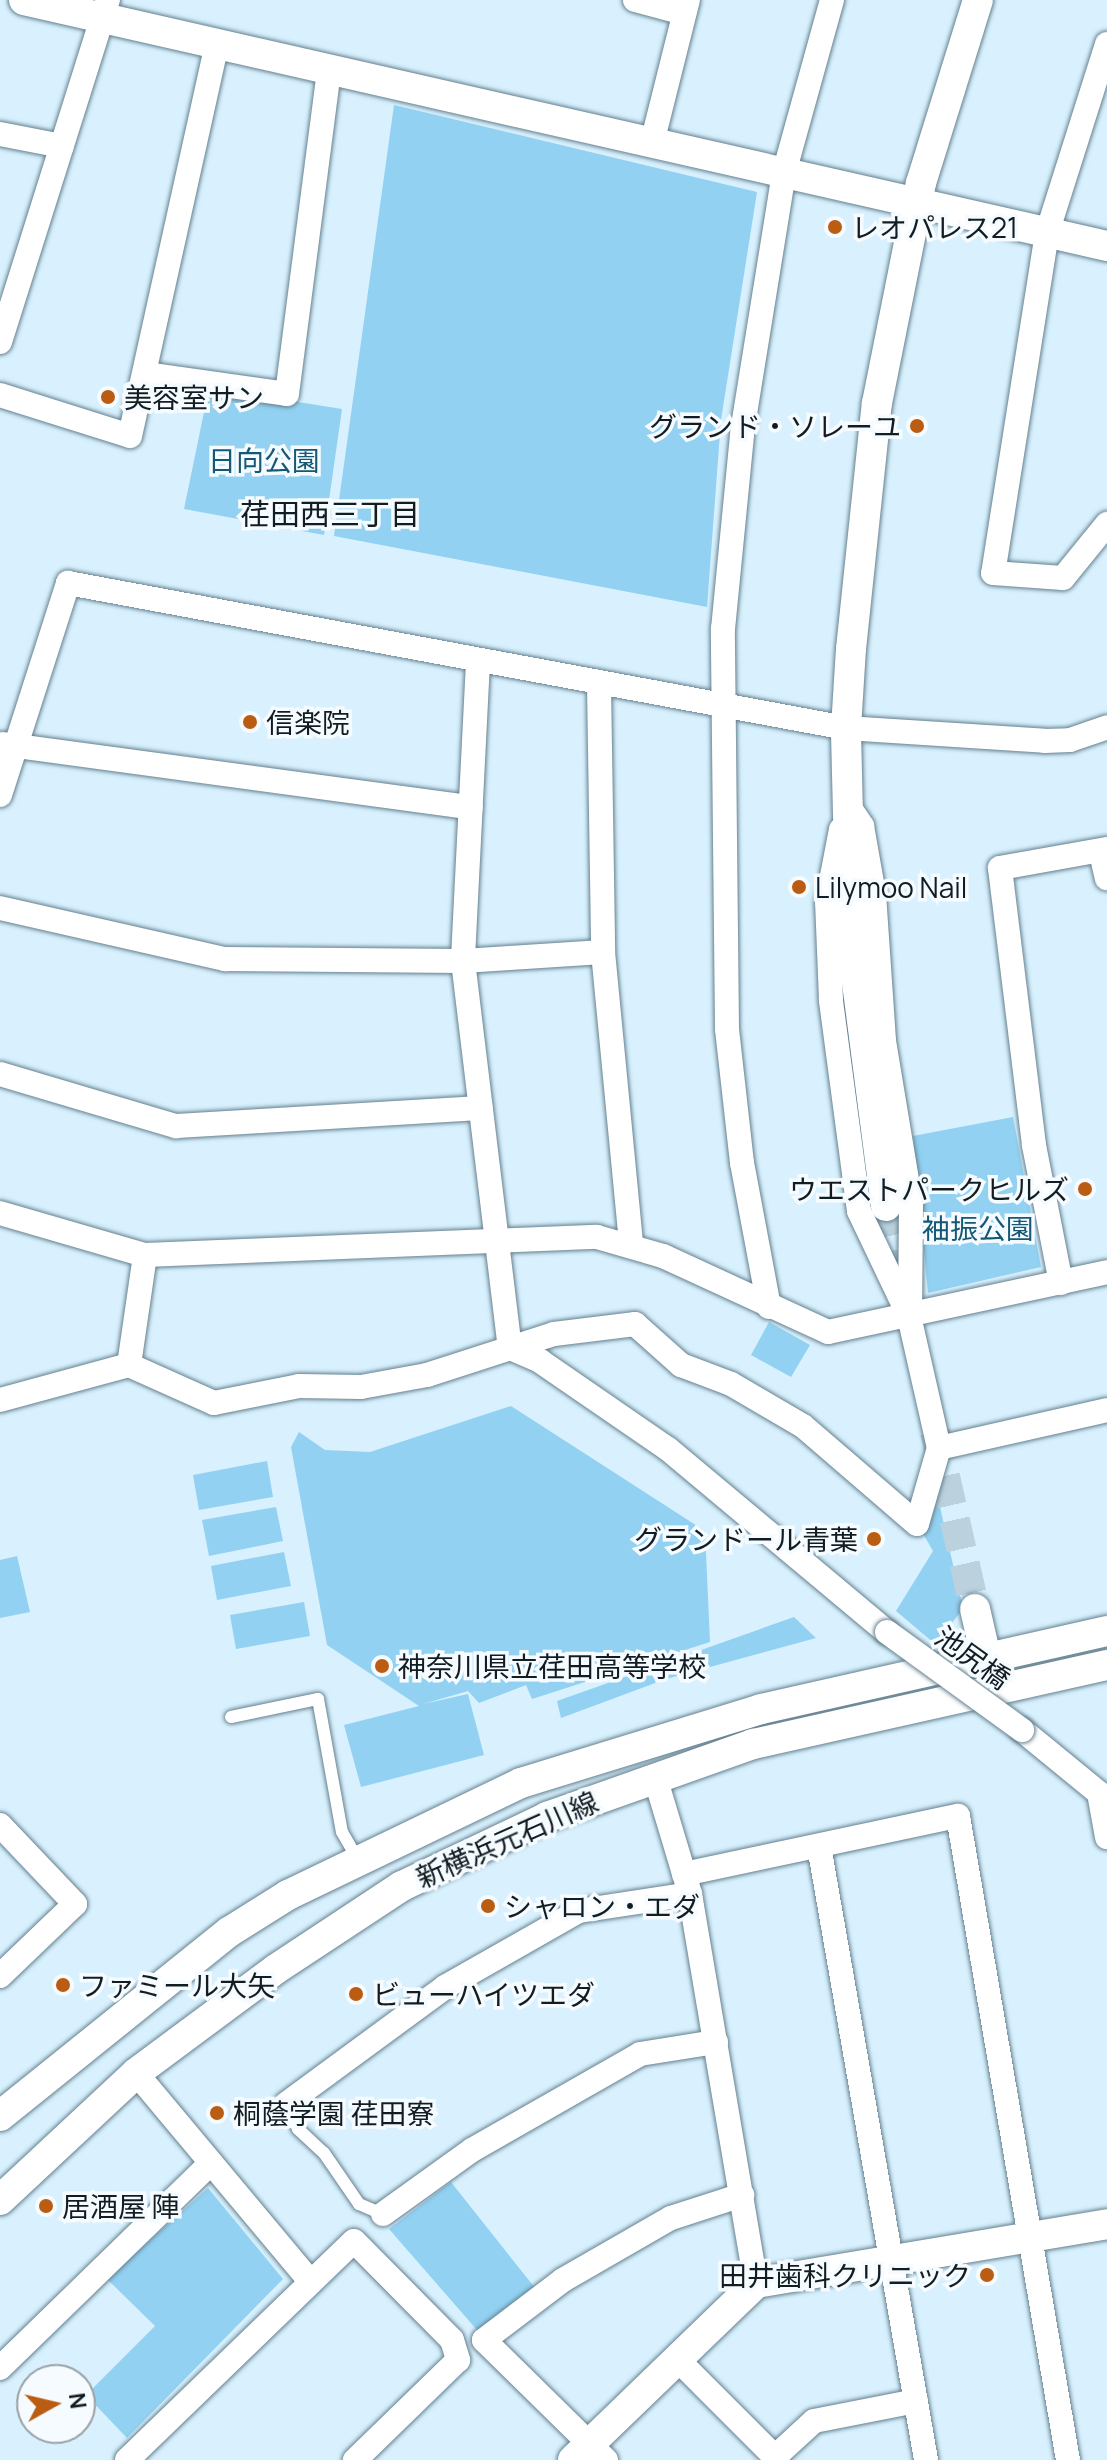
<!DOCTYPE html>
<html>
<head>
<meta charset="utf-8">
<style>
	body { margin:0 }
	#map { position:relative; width:1107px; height:2460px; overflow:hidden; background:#d9f1fe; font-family:Manrope,"Noto Sans JP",sans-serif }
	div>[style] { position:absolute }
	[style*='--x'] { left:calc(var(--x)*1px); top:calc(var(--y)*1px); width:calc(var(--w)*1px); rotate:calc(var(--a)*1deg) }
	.green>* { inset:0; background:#92d1f2 }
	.tertiary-tunnel>* { height:30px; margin-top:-15px; transform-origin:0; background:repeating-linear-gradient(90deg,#bbd1dd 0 30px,transparent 0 45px) }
	.roads { filter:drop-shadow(0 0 2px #65808f) drop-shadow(0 0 2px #65808f) }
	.service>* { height:12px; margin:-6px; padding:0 6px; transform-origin:6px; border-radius:6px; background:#fff }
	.minor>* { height:24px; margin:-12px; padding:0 12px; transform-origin:12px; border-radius:12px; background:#fff }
	.tertiary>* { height:30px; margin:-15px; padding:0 15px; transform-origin:15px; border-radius:15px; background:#fff }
	.bridges { filter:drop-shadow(0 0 2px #65808f) drop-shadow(0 0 2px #65808f) }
	.minor-bridge>* { height:24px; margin:-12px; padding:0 12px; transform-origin:12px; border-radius:12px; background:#fff }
	.dots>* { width:22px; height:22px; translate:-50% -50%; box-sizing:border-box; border:4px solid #f5fbfe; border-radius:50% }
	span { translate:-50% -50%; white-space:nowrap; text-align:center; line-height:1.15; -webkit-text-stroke:7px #f5fbfe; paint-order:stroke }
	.poi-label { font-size:28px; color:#121d23 }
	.left { translate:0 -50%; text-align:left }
	.right { translate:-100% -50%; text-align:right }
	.park-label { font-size:28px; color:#155875 }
	.street-label { font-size:28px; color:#121d23 }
	.neighbourhood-label { font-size:30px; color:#121d23 }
	.north { position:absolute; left:16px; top:2364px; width:80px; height:80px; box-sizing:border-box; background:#f5fbfe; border:2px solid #9aa2a6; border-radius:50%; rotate:82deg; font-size:22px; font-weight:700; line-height:32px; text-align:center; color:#121d23 }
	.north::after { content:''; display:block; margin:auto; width:28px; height:36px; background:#bb5c13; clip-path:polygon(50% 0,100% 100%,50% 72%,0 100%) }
</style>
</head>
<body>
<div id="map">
	<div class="green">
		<div style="clip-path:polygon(394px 105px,757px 192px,721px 420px,707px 607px,334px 536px)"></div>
		<div style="clip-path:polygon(209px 388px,342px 409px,324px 535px,184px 509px)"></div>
		<div style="clip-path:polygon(1013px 1117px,1041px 1267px,928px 1293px,913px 1136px)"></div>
		<div style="clip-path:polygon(769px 1322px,810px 1345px,791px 1377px,751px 1355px)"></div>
		<div style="clip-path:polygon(511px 1406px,705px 1531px,710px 1642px,532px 1699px,526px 1685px,479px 1703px,468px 1691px,423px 1704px,468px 1694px,484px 1755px,361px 1787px,344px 1725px,419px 1706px,327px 1645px,291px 1447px,299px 1432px,325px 1450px,370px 1452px)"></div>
		<div style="clip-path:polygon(267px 1461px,273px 1497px,199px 1510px,193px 1475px)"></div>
		<div style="clip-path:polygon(934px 1480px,963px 1609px,935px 1644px,896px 1611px,933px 1551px,918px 1525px)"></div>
		<div style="clip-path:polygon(276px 1507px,283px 1541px,209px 1556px,202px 1520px)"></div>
		<div style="clip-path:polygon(284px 1552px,291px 1586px,217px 1600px,211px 1566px)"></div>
		<div style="clip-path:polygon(17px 1556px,30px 1612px,0 1618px,0 1560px)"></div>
		<div style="clip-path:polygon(304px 1602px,310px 1636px,236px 1649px,230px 1615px)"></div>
		<div style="clip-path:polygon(794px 1617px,816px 1638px,666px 1679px,561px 1718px,557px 1701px)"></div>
		<div style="clip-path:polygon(451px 2182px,535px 2288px,477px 2330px,389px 2229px)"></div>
		<div style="clip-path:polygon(208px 2188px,283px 2279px,127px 2438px,86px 2395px,155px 2326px,107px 2279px)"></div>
	</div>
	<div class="tertiary-tunnel">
		<div style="--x:886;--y:1206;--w:99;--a:77.8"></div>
		<div style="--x:935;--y:1432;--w:181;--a:77.3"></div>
	</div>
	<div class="roads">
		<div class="service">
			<div style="--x:231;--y:1717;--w:89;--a:-11.7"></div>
			<div style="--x:318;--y:1699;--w:135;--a:79.8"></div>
			<div style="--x:342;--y:1832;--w:32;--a:60"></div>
			<div style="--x:286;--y:2104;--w:28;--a:64"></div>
			<div style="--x:298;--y:2129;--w:35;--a:43"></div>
			<div style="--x:324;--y:2153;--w:62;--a:55.5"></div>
			<div style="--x:359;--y:2204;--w:26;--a:23"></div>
		</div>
		<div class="minor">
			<div style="--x:635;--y:0;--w:51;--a:14.9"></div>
			<div style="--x:1107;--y:44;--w:198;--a:107.6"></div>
			<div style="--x:1047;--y:233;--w:344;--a:99"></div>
			<div style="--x:993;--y:573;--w:70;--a:4.1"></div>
			<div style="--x:1063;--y:578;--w:70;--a:-50.8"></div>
			<div style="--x:0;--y:134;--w:63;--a:11"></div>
			<div style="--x:652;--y:143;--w:147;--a:-75.9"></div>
			<div style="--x:0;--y:342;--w:359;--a:-72.5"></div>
			<div style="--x:145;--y:374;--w:143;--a:8"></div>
			<div style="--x:287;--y:394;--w:328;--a:-82.6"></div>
			<div style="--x:0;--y:395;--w:136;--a:17.5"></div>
			<div style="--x:130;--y:436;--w:401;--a:-77.5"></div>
			<div style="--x:478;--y:662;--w:299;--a:92.9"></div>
			<div style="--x:463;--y:961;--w:390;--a:83.1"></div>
			<div style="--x:510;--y:1348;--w:33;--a:23"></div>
			<div style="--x:540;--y:1361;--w:155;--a:34.5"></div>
			<div style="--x:668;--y:1449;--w:285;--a:39.9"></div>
			<div style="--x:599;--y:685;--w:267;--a:89.1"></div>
			<div style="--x:603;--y:952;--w:292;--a:84.5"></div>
			<div style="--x:2;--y:744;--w:473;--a:7.7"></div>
			<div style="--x:0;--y:795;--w:223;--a:-72.2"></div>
			<div style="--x:68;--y:583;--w:791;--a:10.56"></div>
			<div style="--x:846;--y:728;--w:199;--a:3.7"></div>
			<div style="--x:1045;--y:741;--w:25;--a:-2"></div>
			<div style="--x:1070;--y:740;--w:39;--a:-19"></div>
			<div style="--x:850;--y:808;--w:22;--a:56"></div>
			<div style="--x:862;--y:826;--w:69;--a:80"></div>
			<div style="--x:874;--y:894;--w:147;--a:86.1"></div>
			<div style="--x:884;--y:1041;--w:165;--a:80.6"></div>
			<div style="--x:911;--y:1204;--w:108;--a:90.5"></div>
			<div style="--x:1101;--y:853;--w:26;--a:77"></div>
			<div style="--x:0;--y:908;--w:231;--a:12.8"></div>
			<div style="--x:225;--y:959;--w:238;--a:0.5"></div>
			<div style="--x:463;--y:961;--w:140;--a:-3.7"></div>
			<div style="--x:0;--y:1074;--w:184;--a:16.5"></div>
			<div style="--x:176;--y:1126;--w:305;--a:-3.4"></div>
			<div style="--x:0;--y:1213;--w:151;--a:16.2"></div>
			<div style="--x:145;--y:1255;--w:452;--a:-2.3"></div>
			<div style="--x:597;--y:1237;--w:69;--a:16.1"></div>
			<div style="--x:663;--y:1256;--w:182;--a:24.7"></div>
			<div style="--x:828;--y:1332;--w:285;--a:-12.1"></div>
			<div style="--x:1061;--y:1283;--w:141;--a:-101.1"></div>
			<div style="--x:1034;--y:1145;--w:279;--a:-97"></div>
			<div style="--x:1000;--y:868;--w:109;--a:-10.1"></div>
			<div style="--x:769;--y:1307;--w:147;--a:-100.6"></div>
			<div style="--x:742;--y:1163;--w:135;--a:-96.4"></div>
			<div style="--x:727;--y:1029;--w:400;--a:-90.6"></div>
			<div style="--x:723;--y:629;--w:204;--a:-84.4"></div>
			<div style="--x:743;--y:426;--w:256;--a:-80.8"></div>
			<div style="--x:784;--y:173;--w:180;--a:-74.5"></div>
			<div style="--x:129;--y:1365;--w:93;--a:24.1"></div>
			<div style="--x:214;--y:1403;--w:87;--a:-11.3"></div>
			<div style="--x:299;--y:1386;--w:62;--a:0.9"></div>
			<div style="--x:361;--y:1387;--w:67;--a:-10.3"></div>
			<div style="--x:427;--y:1375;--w:133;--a:-17.9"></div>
			<div style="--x:554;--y:1334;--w:82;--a:-7"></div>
			<div style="--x:635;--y:1324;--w:62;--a:41.7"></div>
			<div style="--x:681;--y:1365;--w:53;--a:20.8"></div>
			<div style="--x:731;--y:1384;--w:83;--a:30.3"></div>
			<div style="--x:803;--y:1426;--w:150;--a:40.7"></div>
			<div style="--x:917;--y:1524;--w:79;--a:-73.9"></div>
			<div style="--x:939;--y:1448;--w:135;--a:-102.8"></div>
			<div style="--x:909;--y:1316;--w:116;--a:-115.5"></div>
			<div style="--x:859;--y:1211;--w:213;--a:-97.6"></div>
			<div style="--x:831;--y:1000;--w:98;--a:-92.3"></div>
			<div style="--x:827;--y:902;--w:74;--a:-79.1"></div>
			<div style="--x:0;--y:1400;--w:134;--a:-15.2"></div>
			<div style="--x:129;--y:1365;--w:111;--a:-81.7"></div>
			<div style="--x:939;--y:1448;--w:172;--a:-12.7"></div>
			<div style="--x:1022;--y:1730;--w:99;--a:39.3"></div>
			<div style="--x:1099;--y:1793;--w:45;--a:79.7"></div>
			<div style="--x:655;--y:1777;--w:122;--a:73.3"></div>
			<div style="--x:690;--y:1894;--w:395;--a:80.4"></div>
			<div style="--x:0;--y:1825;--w:109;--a:46.5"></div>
			<div style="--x:75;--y:1904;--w:104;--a:136.2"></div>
			<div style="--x:819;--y:1846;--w:623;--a:80.11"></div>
			<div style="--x:684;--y:1874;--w:280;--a:-12"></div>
			<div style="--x:958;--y:1816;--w:653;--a:80.31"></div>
			<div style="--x:136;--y:2073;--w:270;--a:50.1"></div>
			<div style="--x:286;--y:2104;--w:197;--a:-36.3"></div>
			<div style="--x:445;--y:1987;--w:154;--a:-29.6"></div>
			<div style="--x:579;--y:1911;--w:112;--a:-8.7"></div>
			<div style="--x:383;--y:2214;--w:110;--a:-35.7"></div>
			<div style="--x:472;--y:2150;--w:193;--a:-29.7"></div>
			<div style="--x:640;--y:2054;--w:77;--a:-9"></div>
			<div style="--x:678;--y:2360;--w:141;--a:45"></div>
			<div style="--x:0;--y:2368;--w:294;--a:-44.2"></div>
			<div style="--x:777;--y:2455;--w:50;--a:-42.6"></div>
			<div style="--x:814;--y:2421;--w:104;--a:-11.1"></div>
			<div style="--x:127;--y:2460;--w:315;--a:-44"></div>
			<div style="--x:354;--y:2241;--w:139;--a:45.3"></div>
			<div style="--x:452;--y:2340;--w:21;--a:73"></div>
			<div style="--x:458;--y:2360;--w:144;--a:135.8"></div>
			<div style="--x:606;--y:2460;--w:171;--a:-135.5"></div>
			<div style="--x:484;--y:2340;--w:99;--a:-37.2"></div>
			<div style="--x:563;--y:2280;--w:125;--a:-29.9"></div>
			<div style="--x:671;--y:2218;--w:75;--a:-17.9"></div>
		</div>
		<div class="tertiary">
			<div style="--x:24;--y:0;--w:1111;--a:12.8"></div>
			<div style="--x:886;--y:1206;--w:271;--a:-97.4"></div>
			<div style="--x:851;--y:937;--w:209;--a:-91.4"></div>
			<div style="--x:846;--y:728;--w:79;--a:-86.4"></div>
			<div style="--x:851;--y:649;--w:247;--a:-84"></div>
			<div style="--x:877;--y:403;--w:224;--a:-78.7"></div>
			<div style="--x:921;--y:183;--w:192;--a:-72.7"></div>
			<div style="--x:975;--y:1609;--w:49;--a:77.1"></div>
			<div style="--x:0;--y:2116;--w:294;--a:-38.8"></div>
			<div style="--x:229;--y:1932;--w:70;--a:-32.1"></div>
			<div style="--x:288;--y:1895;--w:259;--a:-25.7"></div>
			<div style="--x:521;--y:1783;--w:251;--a:-17.1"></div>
			<div style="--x:761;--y:1709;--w:355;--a:-12.7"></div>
			<div style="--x:0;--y:2200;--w:186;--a:-43"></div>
			<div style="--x:136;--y:2073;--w:174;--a:-36.6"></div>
			<div style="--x:276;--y:1969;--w:151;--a:-33.4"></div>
			<div style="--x:402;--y:1886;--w:161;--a:-25.4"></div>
			<div style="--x:547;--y:1817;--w:219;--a:-19.5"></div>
			<div style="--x:753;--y:1744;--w:363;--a:-12.6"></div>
			<div style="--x:573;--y:2460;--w:255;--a:-44"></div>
			<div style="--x:756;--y:2283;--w:356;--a:-9.5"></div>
		</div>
	</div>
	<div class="bridges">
		<div class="minor-bridge">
			<div style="--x:887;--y:1632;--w:167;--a:36"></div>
		</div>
	</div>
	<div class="dots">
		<div style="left:835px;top:227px;background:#bb5c13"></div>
		<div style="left:108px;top:397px;background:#bb5c13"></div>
		<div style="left:917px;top:426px;background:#bb5c13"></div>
		<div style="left:250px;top:722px;background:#bb5c13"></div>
		<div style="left:799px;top:887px;background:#bb5c13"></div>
		<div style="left:1085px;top:1189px;background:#bb5c13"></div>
		<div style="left:874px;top:1539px;background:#bb5c13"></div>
		<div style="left:382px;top:1666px;background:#bb5c13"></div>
		<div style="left:488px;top:1906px;background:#bb5c13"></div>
		<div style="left:63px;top:1985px;background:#bb5c13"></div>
		<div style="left:356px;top:1994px;background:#bb5c13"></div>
		<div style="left:217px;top:2113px;background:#bb5c13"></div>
		<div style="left:46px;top:2206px;background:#bb5c13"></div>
		<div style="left:987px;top:2275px;background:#bb5c13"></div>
	</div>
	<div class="poi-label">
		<span class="left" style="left:851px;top:227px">レオパレス21</span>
		<span class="left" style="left:124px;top:397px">美容室サン</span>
		<span class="right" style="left:901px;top:426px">グランド・ソレーユ</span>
		<span class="left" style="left:266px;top:722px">信楽院</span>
		<span class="left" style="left:815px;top:887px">Lilymoo Nail</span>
		<span class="right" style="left:1069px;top:1189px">ウエストパークヒルズ</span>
		<span class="right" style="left:858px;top:1539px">グランドール青葉</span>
		<span class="left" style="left:398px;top:1666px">神奈川県立荏田高等学校</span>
		<span class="left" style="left:504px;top:1906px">シャロン・エダ</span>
		<span class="left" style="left:79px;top:1985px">ファミール大矢</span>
		<span class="left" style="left:372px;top:1994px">ビューハイツエダ</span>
		<span class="left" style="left:233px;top:2113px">桐蔭学園 荏田寮</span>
		<span class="left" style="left:62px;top:2206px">居酒屋 陣</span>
		<span class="right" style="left:971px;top:2275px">田井歯科クリニック</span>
	</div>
	<div class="park-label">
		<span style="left:264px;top:460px">日向公園</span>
		<span style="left:978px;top:1228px">袖振公園</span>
	</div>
	<div class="street-label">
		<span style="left:973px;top:1657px;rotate:36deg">池尻橋</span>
		<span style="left:507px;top:1839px;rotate:-24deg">新横浜元石川線</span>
	</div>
	<div class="neighbourhood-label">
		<span style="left:330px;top:514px">荏田西三丁目</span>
	</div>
	<div class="north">N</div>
</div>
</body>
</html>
